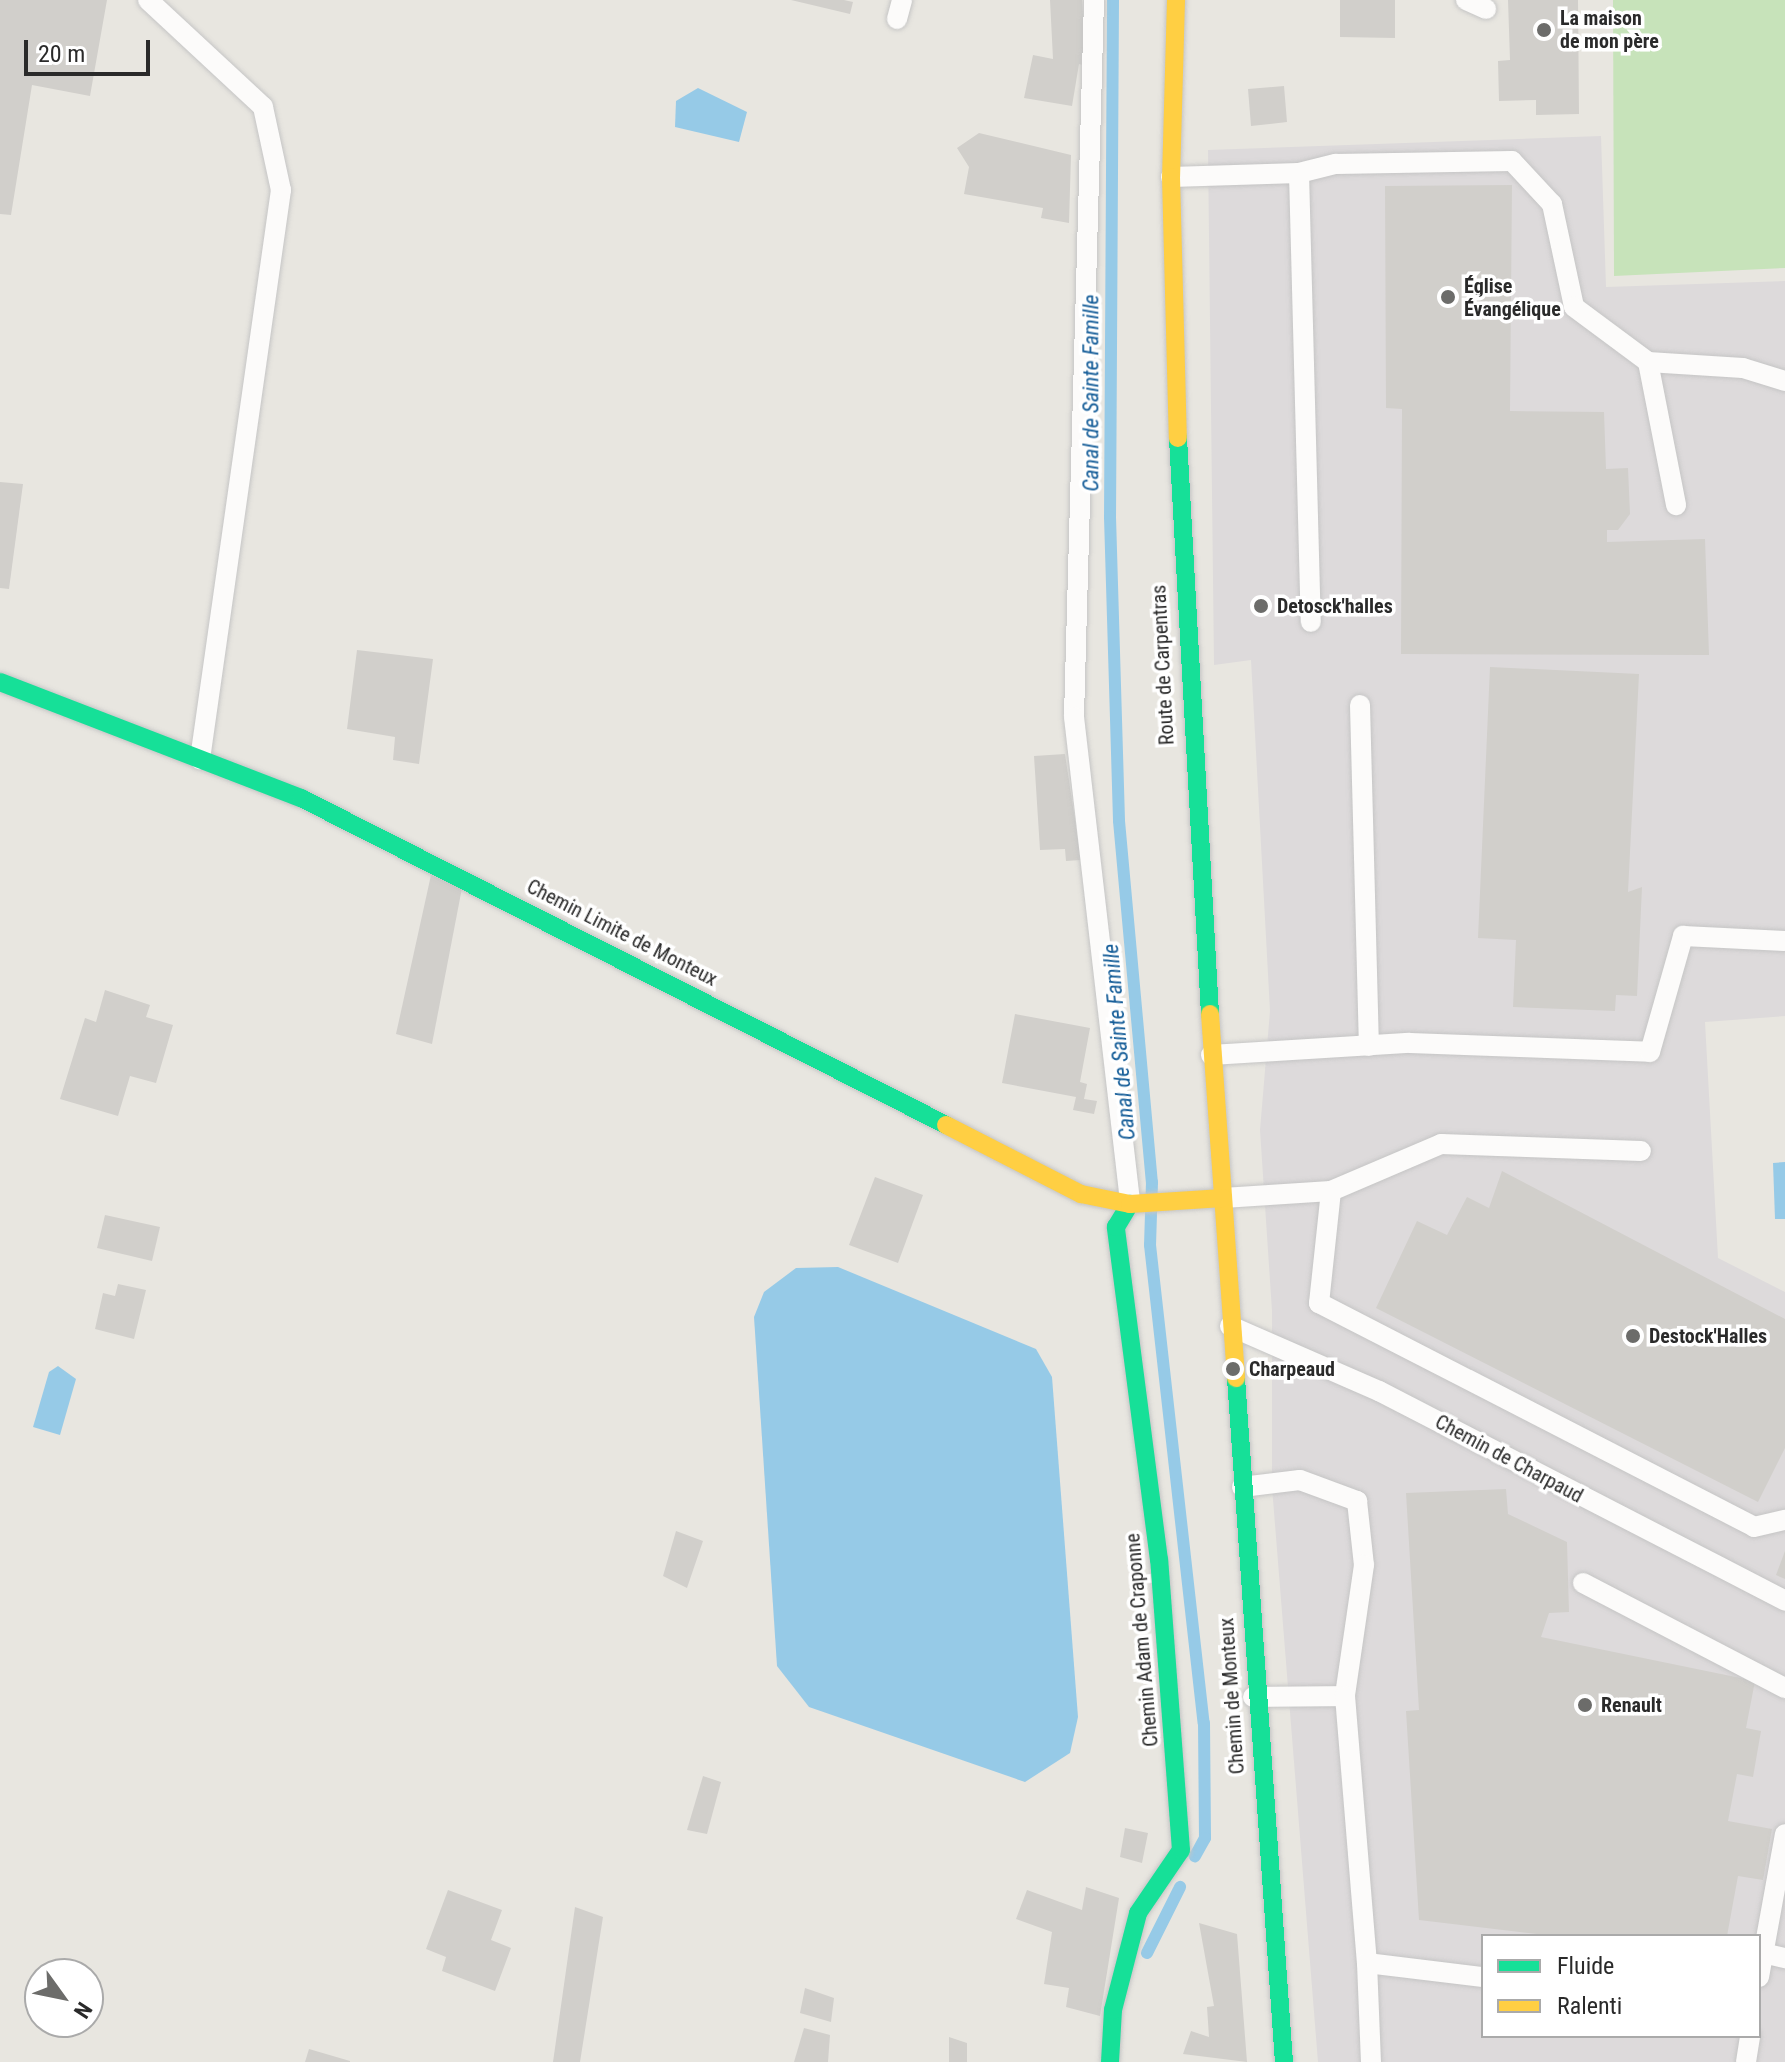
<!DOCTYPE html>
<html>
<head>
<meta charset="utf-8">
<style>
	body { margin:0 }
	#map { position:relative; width:1785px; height:2062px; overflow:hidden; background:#e8e6e0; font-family:"Roboto Condensed",sans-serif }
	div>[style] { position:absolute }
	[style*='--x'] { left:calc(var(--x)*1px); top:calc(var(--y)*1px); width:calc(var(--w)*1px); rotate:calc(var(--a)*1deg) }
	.industrial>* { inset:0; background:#dddadb }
	.green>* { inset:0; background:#c7e3ba }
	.water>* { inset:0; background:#96cae7 }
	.stream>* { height:12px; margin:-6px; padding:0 6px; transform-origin:6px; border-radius:6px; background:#96cae7 }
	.building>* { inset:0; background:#d1cfcb }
	.roads { filter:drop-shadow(0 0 2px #c5c5c5) drop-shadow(0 0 2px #c5c5c5) }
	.lane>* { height:20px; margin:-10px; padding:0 10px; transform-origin:10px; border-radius:10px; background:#fcfbfa }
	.fast>* { height:18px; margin:-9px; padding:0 9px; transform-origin:9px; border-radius:9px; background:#16e098 }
	.slow>* { height:18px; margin:-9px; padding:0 9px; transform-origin:9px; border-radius:9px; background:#ffcf43 }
	.dots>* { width:22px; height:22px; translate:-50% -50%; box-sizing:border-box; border:4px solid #fff; border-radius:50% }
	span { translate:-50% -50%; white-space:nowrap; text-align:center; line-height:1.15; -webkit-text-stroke:7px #fff; paint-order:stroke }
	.poi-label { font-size:20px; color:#2a2a2a; font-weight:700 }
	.left { translate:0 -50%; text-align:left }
	.street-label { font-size:20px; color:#2a2a2a }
	.water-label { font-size:22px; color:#125b97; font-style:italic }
	.legend { position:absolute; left:1481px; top:1934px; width:280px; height:104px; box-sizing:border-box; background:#fff; border:2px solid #aaa; margin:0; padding:10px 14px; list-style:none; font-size:24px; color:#2a2a2a }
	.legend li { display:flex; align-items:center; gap:16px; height:40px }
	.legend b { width:40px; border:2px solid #aaa }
	.north { position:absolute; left:24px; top:1958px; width:80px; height:80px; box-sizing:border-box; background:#fff; border:2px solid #aaa; border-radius:50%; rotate:123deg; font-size:22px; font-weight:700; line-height:32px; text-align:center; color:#2a2a2a }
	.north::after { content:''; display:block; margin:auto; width:28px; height:36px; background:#6c6c6a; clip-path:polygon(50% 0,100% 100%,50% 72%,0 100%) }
	.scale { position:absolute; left:24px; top:40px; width:126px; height:36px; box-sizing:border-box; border:4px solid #2a2a2a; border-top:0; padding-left:10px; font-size:24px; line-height:28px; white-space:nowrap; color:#2a2a2a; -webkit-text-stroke:6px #fff; paint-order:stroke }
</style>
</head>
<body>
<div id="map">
	<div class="industrial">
		<div style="clip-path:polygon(evenodd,1601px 136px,1606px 287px,1785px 281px,1785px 1016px,1705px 1022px,1718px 1258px,1785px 1292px,1785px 2062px,1318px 2062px,1272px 1487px,1272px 1311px,1260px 1130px,1270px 1011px,1251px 660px,1214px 665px,1208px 150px,1601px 136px,1483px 1936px,1759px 1936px,1759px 2036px,1483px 2036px,1483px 1936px)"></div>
	</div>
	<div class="green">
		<div style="clip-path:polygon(1613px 0,1785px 0,1785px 268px,1614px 276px)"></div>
	</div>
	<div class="water">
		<div style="clip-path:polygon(698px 88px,747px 112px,739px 142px,675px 127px,676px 101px)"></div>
		<div style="clip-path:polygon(1785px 1162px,1785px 1219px,1775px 1219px,1773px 1163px)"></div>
		<div style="clip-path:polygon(838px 1267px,1036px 1349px,1052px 1377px,1078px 1717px,1070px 1753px,1025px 1782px,809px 1707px,777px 1666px,754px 1317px,764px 1292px,796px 1268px)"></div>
		<div style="clip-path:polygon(58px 1366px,76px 1379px,60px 1435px,33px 1427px,49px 1372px)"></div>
	</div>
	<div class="stream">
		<div style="--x:1113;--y:0;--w:517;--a:90.33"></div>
		<div style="--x:1110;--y:517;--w:304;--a:88.3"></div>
		<div style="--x:1119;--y:821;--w:363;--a:84.8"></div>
		<div style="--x:1152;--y:1182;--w:63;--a:91.8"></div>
		<div style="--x:1150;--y:1245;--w:481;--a:83.6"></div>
		<div style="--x:1204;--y:1723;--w:115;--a:89.5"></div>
		<div style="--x:1205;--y:1838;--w:21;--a:119"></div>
		<div style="--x:1147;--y:1953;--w:74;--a:-63.4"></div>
	</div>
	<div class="building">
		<div style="clip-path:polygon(0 0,107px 0,90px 96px,32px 85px,11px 215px,0 214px)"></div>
		<div style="clip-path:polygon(791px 0,844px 0,853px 2px,850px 14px)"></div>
		<div style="clip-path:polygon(1050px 0,1082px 0,1086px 66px,1079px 64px,1072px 106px,1024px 98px,1033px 55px,1053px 59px)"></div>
		<div style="clip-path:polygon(1340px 0,1395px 0,1395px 38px,1340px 37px)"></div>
		<div style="clip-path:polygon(1508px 0,1578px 0,1579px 114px,1536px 115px,1536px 100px,1499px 101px,1498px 61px,1510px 60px)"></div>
		<div style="clip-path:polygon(1284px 86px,1287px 122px,1251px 126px,1248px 89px)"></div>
		<div style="clip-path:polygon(979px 133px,1071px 155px,1069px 223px,1041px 218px,1043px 208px,964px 194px,969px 167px,957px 148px)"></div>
		<div style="clip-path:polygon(1512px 185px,1510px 411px,1604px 412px,1606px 469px,1628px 468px,1630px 514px,1618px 530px,1607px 530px,1607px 542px,1705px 539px,1709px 655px,1401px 654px,1402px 409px,1386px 408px,1385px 186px)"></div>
		<div style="clip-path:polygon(0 482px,23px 484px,9px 589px,0 588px)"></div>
		<div style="clip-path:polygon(357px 650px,433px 659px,419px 764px,393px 760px,395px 737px,347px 729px)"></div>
		<div style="clip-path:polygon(1490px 667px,1639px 674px,1628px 892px,1642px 887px,1637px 996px,1616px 995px,1615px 1011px,1513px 1007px,1516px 940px,1478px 938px)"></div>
		<div style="clip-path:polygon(1065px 754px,1081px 860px,1066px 861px,1065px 849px,1040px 850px,1034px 756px)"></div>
		<div style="clip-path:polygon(431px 875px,462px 888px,432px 1044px,396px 1034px)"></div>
		<div style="clip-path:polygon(105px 990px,150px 1005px,146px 1017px,173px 1025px,156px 1083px,130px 1076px,118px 1116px,60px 1099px,85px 1018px,96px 1022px)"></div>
		<div style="clip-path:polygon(1015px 1014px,1090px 1028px,1080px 1082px,1087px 1084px,1084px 1099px,1097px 1101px,1094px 1114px,1073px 1110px,1076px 1097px,1002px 1083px)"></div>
		<div style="clip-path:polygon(1502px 1171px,1785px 1319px,1785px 1448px,1758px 1502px,1376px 1308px,1417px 1221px,1447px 1235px,1467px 1197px,1489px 1208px)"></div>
		<div style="clip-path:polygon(875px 1177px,923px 1195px,898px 1263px,849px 1245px)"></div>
		<div style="clip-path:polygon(105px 1215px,160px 1227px,152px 1261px,97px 1248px)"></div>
		<div style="clip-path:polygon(118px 1284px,146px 1290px,134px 1339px,95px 1329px,103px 1293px,115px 1296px)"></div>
		<div style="clip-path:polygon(1506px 1489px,1508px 1514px,1567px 1542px,1569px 1612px,1549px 1613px,1541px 1637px,1755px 1681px,1746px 1728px,1761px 1731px,1753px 1777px,1737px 1774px,1728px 1821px,1772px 1829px,1763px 1880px,1738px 1876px,1727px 1936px,1554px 1936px,1419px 1920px,1406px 1711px,1419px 1710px,1406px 1493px)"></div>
		<div style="clip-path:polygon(676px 1531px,703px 1541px,687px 1588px,663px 1576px)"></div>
		<div style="clip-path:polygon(1785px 1551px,1785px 1579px,1776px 1575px)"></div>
		<div style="clip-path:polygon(703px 1776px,721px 1782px,707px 1834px,687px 1830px)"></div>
		<div style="clip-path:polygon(1125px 1828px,1148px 1833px,1142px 1863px,1120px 1857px)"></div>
		<div style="clip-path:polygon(1086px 1887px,1119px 1898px,1100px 2016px,1066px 2007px,1069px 1988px,1044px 1984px,1052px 1932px,1016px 1919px,1027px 1890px,1082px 1910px)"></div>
		<div style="clip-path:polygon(448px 1890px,502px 1910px,491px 1940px,511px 1948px,495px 1991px,442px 1971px,446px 1957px,426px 1949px)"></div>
		<div style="clip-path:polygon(575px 1907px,603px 1917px,580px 2062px,553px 2062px)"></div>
		<div style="clip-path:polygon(1199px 1923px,1237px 1934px,1247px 2062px,1183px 2054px,1191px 2031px,1209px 2037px,1207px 2007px,1214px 2006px)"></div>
		<div style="clip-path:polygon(805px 1988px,834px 1998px,831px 2022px,800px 2013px)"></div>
		<div style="clip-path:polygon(804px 2028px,830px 2035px,828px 2062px,794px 2062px)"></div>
		<div style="clip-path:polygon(949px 2037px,967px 2043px,967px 2062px,949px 2062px)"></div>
		<div style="clip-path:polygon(309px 2049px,350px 2061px,350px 2062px,305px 2062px)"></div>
	</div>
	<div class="roads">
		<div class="lane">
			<div style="--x:148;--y:0;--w:157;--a:42.9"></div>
			<div style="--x:263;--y:107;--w:85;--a:77.8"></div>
			<div style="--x:281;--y:190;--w:575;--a:98.1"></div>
			<div style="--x:1094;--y:0;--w:717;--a:91.6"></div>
			<div style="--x:1074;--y:717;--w:490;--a:83.4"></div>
			<div style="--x:1466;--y:0;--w:22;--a:24"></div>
			<div style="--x:897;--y:19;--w:20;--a:-75"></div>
			<div style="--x:1299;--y:173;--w:449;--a:88.5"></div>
			<div style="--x:1171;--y:177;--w:128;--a:-1.8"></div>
			<div style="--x:1299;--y:173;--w:38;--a:-14"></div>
			<div style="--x:1336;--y:164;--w:176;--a:-1"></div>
			<div style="--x:1512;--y:161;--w:59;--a:47.1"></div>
			<div style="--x:1552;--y:204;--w:105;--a:77.9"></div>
			<div style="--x:1574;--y:307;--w:92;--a:36.6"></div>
			<div style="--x:1648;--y:362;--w:146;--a:78.9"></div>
			<div style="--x:1648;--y:362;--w:95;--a:3.6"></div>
			<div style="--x:1743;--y:368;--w:44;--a:17.2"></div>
			<div style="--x:1360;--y:705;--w:341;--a:88.5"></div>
			<div style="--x:1211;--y:1055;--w:199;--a:-3.5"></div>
			<div style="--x:1410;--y:1043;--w:240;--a:2.1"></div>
			<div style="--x:1650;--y:1052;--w:121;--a:-74.1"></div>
			<div style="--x:1683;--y:936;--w:102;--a:2.8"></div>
			<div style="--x:1331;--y:1191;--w:113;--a:96.1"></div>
			<div style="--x:1319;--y:1303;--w:489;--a:27.2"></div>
			<div style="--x:1754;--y:1527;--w:32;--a:-13"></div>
			<div style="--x:1223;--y:1198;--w:108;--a:-3.7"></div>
			<div style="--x:1331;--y:1191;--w:120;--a:-23.1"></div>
			<div style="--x:1441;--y:1144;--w:200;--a:2"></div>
			<div style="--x:1230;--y:1326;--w:163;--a:23.6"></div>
			<div style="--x:1379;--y:1391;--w:457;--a:27.3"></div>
			<div style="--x:1242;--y:1487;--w:58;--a:-6.9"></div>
			<div style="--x:1300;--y:1480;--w:61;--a:20.2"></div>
			<div style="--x:1357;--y:1501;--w:64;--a:83.8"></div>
			<div style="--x:1364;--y:1565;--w:132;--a:98.3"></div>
			<div style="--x:1583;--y:1583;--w:228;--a:27.5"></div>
			<div style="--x:1253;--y:1697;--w:92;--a:-0.6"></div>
			<div style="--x:1345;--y:1696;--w:268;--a:85.3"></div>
			<div style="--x:1367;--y:1963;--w:117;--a:6.9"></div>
			<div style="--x:1763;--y:1953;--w:23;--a:13"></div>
			<div style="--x:1367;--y:1963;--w:99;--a:87.7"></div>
			<div style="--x:1759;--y:1977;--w:145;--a:-79.7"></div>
			<div style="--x:1746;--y:2062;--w:26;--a:-81"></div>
		</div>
		<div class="fast">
			<div style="--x:1178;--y:438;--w:577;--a:86.82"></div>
			<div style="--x:0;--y:682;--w:323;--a:21.1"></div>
			<div style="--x:301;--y:798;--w:723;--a:26.88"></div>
			<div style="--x:1236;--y:1378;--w:686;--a:85.99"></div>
			<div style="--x:1110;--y:2062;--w:52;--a:-86.7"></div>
			<div style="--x:1113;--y:2010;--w:100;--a:-75.5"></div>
			<div style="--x:1138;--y:1913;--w:76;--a:-55.7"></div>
			<div style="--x:1181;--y:1850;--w:291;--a:-94.3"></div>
			<div style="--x:1159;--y:1560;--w:336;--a:-97.4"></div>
			<div style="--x:1116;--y:1227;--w:27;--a:-59"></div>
		</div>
		<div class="slow">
			<div style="--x:1176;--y:0;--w:177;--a:91.6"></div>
			<div style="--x:1171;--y:177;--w:261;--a:88.5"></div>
			<div style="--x:1210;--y:1014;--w:365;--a:85.9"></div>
			<div style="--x:946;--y:1125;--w:152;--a:27.1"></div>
			<div style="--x:1081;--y:1194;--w:50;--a:11.5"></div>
			<div style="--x:1130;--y:1204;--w:93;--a:-3.7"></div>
		</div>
	</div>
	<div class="dots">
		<div style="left:1544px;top:30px;background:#6c6c6a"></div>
		<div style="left:1448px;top:297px;background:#6c6c6a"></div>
		<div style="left:1261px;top:606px;background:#6c6c6a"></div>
		<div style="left:1633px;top:1336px;background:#6c6c6a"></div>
		<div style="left:1233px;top:1369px;background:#6c6c6a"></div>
		<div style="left:1585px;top:1705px;background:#6c6c6a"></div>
	</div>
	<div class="poi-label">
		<span class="left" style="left:1560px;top:30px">La maison<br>de mon père</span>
		<span class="left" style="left:1464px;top:298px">Église<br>Évangélique</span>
		<span class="left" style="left:1277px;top:606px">Detosck'halles</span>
		<span class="left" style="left:1649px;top:1336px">Destock'Halles</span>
		<span class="left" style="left:1249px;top:1369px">Charpeaud</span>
		<span class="left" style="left:1601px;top:1705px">Renault</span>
	</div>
	<div class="street-label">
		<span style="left:1163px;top:665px;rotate:-93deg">Route de Carpentras</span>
		<span style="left:622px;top:933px;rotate:27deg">Chemin Limite de Monteux</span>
		<span style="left:1509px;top:1459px;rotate:28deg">Chemin de Charpaud</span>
		<span style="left:1142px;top:1640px;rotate:-95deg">Chemin Adam de Craponne</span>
		<span style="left:1232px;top:1696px;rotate:-94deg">Chemin de Monteux</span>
	</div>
	<div class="water-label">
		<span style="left:1091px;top:393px;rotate:-90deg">Canal de Sainte Famille</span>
		<span style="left:1119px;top:1042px;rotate:-95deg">Canal de Sainte Famille</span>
	</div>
	<ul class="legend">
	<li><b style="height:10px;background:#16e098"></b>Fluide</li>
	<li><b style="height:10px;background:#ffcf43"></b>Ralenti</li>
	</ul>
	<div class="north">N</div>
	<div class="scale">20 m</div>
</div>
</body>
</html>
